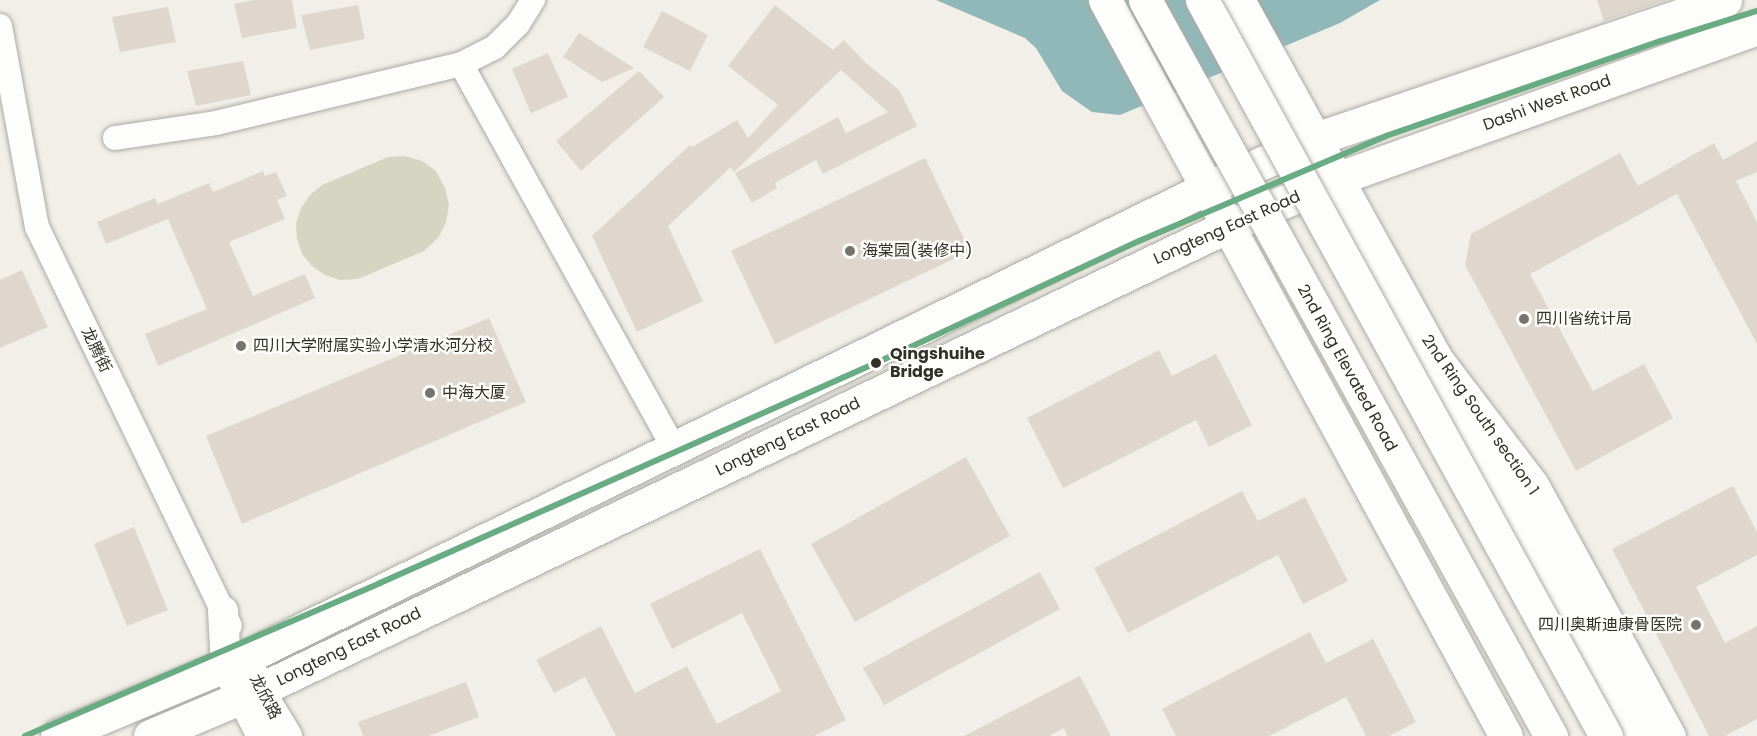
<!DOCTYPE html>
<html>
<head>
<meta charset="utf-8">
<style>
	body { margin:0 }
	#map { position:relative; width:1757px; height:736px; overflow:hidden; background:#f2efe8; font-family:Poppins,"Noto Sans SC",sans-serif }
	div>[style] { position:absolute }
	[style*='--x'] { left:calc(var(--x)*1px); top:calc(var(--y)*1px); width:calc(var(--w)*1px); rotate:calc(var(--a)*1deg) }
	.green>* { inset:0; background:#d5d5c2 }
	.water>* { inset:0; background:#91b8b9 }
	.building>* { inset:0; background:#dfd7cd }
	.roads { filter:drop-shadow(0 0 2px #acaaa5) drop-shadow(0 0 2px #acaaa5) }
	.minor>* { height:24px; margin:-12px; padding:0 12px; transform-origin:12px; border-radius:12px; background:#fdfdfc }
	.tertiary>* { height:30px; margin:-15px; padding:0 15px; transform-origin:15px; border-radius:15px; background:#fdfdfc }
	.secondary>* { height:33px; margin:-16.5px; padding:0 16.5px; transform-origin:16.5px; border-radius:16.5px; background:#fdfdfc }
	.primary>* { height:33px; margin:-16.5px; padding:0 16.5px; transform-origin:16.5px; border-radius:16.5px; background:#fdfdfc }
	.trunk>* { height:33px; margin:-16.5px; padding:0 16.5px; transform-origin:16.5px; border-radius:16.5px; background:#fdfdfc }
	.bridges { filter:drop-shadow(0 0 2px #acaaa5) drop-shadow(0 0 2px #acaaa5) }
	.trunk-bridge>* { height:33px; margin:-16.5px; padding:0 16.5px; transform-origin:16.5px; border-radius:16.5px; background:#fdfdfc }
	.metro-1>* { height:6px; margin:-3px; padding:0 3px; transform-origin:3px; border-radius:3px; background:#69ab82 }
	.dots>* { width:16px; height:16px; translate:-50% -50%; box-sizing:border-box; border:3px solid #fffefb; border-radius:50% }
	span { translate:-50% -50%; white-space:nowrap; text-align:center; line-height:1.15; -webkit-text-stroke:4.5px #fffefb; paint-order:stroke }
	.street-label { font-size:16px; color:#32302b }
	.poi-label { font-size:16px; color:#32302b }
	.left { translate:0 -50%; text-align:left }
	.right { translate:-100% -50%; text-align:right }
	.stop-label { font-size:16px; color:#32302b; font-weight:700 }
</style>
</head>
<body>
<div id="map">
	<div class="green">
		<div style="clip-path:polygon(404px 156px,422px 161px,436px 171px,445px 188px,449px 205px,446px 223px,438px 238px,424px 251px,358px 279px,340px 280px,325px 275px,312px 266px,302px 254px,297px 239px,296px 223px,301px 208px,310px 195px,322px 185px,388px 157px)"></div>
	</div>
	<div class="water">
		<div style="clip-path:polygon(936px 0,1380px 0,1340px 23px,1120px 115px,1092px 112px,1062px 91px,1036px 48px,1025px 38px)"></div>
	</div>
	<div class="building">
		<div style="clip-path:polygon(254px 0,292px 0,297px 28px,242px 38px,234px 4px)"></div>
		<div style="clip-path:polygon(1597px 0,1667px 0,1604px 21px)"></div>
		<div style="clip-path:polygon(358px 5px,365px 39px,310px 50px,301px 15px)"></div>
		<div style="clip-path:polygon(775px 5px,833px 50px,844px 40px,866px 63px,899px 90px,917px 126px,823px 174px,816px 160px,775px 183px,777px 188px,752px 203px,735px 173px,838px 117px,846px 133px,888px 112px,841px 70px,734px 172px,731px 167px,668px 226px,703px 301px,637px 332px,592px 236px,690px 145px,692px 147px,737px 120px,748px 138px,778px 105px,728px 66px)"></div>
		<div style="clip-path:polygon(168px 7px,176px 42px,120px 52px,112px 17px)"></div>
		<div style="clip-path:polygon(662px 11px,708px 35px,690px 71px,643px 47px)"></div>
		<div style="clip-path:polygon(579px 33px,634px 68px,602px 82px,563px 57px)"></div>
		<div style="clip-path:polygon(548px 53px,568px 97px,531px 113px,512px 69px)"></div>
		<div style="clip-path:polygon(243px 61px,251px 95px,196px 106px,187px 71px)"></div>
		<div style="clip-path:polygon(639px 71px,664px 97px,581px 171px,556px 141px)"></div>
		<div style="clip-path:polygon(1757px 141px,1757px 172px,1736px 181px,1757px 222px,1757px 344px,1677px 194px,1530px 274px,1593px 391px,1644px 364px,1673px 418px,1576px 471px,1465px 265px,1471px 234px,1620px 153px,1638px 186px,1714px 143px,1723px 160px)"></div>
		<div style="clip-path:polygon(925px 158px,970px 251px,775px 344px,731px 251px)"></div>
		<div style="clip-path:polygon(263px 171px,265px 176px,276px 172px,287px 196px,277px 200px,285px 219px,229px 242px,253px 296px,305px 274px,315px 298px,158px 366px,145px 334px,207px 309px,168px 219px,106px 244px,97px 222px,155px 198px,158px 204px,209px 183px,213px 192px)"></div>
		<div style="clip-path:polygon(22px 270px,48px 327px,0 348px,0 280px)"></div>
		<div style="clip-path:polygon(489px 318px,526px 402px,242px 524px,206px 436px)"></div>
		<div style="clip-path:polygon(1159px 350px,1172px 376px,1216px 354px,1252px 425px,1209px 447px,1196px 420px,1063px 488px,1027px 418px)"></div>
		<div style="clip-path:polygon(966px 457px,1010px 536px,855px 622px,811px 544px)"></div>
		<div style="clip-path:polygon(1733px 486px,1757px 532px,1757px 555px,1696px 587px,1725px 643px,1757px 626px,1757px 719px,1725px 736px,1709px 736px,1612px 549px)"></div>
		<div style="clip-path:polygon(1242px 491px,1258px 521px,1305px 497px,1348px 581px,1303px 604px,1278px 555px,1128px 633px,1094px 568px)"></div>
		<div style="clip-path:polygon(134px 527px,168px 610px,127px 626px,94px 544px)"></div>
		<div style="clip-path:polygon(760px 549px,846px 720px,814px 736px,616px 736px,585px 677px,554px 693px,536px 660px,601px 626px,635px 693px,687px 666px,717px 724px,781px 691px,742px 613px,672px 649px,650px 604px)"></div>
		<div style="clip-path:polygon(1040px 572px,1060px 609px,884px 705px,863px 668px)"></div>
		<div style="clip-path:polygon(1310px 632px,1326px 663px,1373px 639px,1416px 722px,1389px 736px,1366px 736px,1346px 697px,1269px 736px,1176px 736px,1162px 709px)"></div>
		<div style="clip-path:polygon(1080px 676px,1111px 736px,1067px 736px,1064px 728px,1049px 736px,964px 736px)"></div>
		<div style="clip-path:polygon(466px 682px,479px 717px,428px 736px,363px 736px,358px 722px)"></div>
	</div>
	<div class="roads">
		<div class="minor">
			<div style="--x:533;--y:0;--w:28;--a:122"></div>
			<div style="--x:518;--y:24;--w:33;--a:135"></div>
			<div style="--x:495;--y:47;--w:38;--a:153"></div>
			<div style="--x:461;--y:64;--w:438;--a:61"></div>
			<div style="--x:0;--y:26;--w:204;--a:79.6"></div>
			<div style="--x:37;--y:227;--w:443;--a:64.2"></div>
			<div style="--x:115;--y:138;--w:102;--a:-8.4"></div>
			<div style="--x:216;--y:123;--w:252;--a:-13.5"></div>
		</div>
		<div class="tertiary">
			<div style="--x:223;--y:611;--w:55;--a:86.9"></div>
			<div style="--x:226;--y:666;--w:79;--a:62.8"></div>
			<div style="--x:246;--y:657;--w:35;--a:68"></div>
			<div style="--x:259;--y:690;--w:54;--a:58.7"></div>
		</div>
		<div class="secondary">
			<div style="--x:1105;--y:0;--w:838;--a:61.42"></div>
			<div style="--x:1238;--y:0;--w:410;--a:61.1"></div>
			<div style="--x:1436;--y:359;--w:158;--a:52.7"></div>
			<div style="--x:1532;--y:485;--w:286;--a:61.4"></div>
		</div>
		<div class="primary">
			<div style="--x:57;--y:736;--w:205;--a:-22.7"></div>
			<div style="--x:246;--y:657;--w:1069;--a:-26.01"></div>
			<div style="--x:1207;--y:188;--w:119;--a:-24.4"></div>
			<div style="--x:1315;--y:139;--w:433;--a:-18.7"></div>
			<div style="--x:150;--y:736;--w:118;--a:-22.9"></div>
			<div style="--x:259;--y:690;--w:1074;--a:-25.59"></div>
			<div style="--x:1228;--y:226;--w:118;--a:-23.5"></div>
			<div style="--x:1336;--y:179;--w:447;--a:-19.7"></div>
		</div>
		<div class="trunk">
			<div style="--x:1436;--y:359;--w:429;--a:61.5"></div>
		</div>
	</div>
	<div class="bridges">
		<div class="trunk-bridge">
			<div style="--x:1145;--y:0;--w:841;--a:61.12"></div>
			<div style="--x:1202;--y:0;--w:840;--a:61.24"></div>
		</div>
	</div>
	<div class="metro-1">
		<div style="--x:25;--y:736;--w:387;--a:-23.3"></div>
		<div style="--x:380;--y:583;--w:543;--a:-23.92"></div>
		<div style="--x:876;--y:363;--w:290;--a:-24.9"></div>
		<div style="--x:1139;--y:241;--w:268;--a:-23"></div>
		<div style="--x:1386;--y:136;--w:291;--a:-19.1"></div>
		<div style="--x:1661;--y:41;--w:101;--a:-17.4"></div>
	</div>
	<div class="dots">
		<div style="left:850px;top:251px;background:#75736d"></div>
		<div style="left:1524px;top:319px;background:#75736d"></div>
		<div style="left:241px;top:346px;background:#75736d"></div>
		<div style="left:876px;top:363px;background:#32302b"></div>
		<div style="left:430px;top:393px;background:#75736d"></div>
		<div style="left:1696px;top:625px;background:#75736d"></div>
	</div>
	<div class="street-label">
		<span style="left:1547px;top:103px;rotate:-20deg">Dashi West Road</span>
		<span style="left:1227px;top:228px;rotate:-24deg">Longteng East Road</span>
		<span style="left:96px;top:350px;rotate:64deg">龙腾街</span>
		<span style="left:1347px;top:368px;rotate:61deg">2nd Ring Elevated Road</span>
		<span style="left:1480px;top:415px;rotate:55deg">2nd Ring South section 1</span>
		<span style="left:788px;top:437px;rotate:-26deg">Longteng East Road</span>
		<span style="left:349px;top:647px;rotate:-26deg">Longteng East Road</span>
		<span style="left:265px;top:697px;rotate:62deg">龙欣路</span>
	</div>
	<div class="poi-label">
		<span class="left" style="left:862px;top:251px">海棠园(装修中)</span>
		<span class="left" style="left:1536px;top:319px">四川省统计局</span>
		<span class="left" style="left:253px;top:346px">四川大学附属实验小学清水河分校</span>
		<span class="left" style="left:442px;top:393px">中海大厦</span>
		<span class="right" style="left:1682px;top:625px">四川奥斯迪康骨医院</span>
	</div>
	<div class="stop-label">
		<span class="left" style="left:890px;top:363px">Qingshuihe<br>Bridge</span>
	</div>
</div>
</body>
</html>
